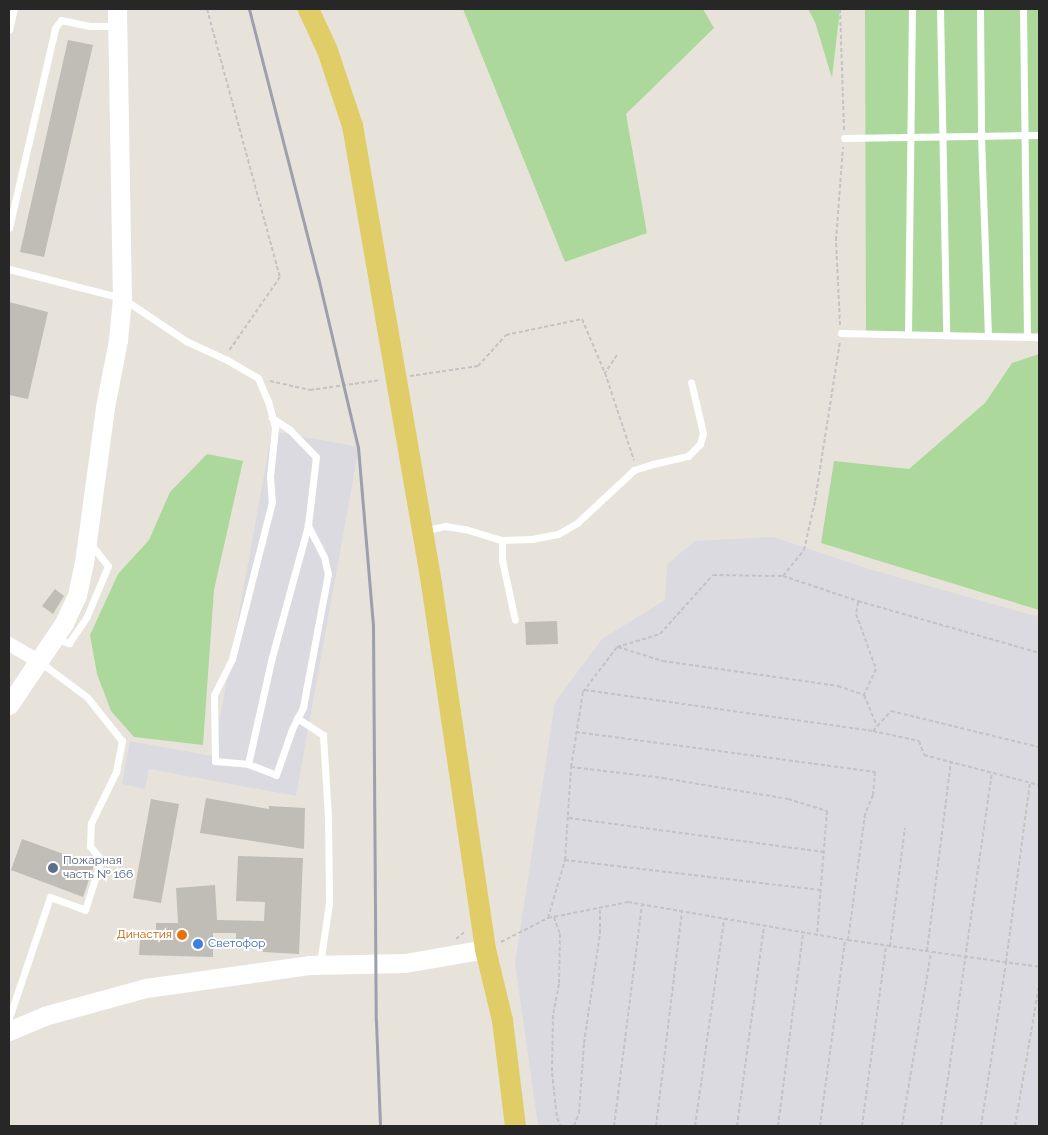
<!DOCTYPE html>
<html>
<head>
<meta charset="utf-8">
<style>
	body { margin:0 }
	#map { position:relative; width:1048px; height:1135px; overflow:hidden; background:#e8e3da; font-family:Raleway,sans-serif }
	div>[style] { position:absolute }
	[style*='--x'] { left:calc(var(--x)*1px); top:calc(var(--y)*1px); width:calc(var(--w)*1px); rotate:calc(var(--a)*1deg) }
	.industrial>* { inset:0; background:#dcdae1 }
	.green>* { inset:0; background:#acd99b }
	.building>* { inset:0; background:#c0bcb6 }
	.path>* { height:2px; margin-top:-1px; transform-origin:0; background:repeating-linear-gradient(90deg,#c3c3c3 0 4px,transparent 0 6.5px) }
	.lane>* { height:7px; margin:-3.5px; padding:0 3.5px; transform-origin:3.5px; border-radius:3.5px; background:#fff }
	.street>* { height:14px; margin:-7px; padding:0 7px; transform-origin:7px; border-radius:7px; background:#fff }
	.secondary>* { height:19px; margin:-9.5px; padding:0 9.5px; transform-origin:9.5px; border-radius:9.5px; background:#fff }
	.primary>* { height:21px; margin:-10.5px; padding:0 10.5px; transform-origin:10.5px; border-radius:10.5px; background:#e0cd67 }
	.rail>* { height:3px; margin:-1.5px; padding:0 1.5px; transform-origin:1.5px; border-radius:1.5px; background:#9d9faf }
	.dots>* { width:14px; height:14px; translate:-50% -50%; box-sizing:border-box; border:2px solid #fff; border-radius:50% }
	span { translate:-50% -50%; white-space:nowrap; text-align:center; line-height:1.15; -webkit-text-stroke:4px #fff; paint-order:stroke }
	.service-label { font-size:12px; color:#4e5e75 }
	.left { translate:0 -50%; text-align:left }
	.food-label { font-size:12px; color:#c56008 }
	.right { translate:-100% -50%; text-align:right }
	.shop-label { font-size:12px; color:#366cbe }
	.frame { position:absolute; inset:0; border:10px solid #272727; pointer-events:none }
</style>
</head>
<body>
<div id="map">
	<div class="industrial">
		<div style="clip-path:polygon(272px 431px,359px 447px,296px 796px,149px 769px,145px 789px,122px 784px,130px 741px,213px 756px)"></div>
		<div style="clip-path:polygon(773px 537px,869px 569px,1039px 617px,1039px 1126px,538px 1126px,515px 963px,555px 702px,602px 639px,665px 600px,667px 564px,695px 541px)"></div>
	</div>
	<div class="green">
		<div style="clip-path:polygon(463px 9px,703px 9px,714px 28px,626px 114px,647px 233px,565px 262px)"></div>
		<div style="clip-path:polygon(808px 9px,840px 9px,832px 78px,815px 22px)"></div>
		<div style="clip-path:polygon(865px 9px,1039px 9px,1039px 333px,866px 332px)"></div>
		<div style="clip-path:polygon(1039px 354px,1039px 610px,821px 543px,834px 461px,909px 469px,985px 403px,1012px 363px)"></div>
		<div style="clip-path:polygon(207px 454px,243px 461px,214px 590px,203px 745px,134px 737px,111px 711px,97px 674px,90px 635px,118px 574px,149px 540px,170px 492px)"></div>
	</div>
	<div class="building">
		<div style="clip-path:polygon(68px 40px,93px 45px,44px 257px,20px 252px)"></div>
		<div style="clip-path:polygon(9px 302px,48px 312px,28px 399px,9px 395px)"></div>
		<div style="clip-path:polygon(55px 589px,64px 596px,53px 614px,42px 606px)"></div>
		<div style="clip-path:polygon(557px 621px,558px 644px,526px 645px,525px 622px)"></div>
		<div style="clip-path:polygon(206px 798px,269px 809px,269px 806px,305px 808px,304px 849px,200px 833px)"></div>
		<div style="clip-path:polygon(151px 799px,179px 804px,161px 903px,133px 898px)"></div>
		<div style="clip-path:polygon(22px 839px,94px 865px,83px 897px,11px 870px)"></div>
		<div style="clip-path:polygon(238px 856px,303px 858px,299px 954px,263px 952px,264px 939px,236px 939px,236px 933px,213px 933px,213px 957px,139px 955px,140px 939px,156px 939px,156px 923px,178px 923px,176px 888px,215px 885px,217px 920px,264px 921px,265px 902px,236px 901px)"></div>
	</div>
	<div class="path">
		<div style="--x:207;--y:9;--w:278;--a:74.8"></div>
		<div style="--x:280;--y:277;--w:91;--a:124.7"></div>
		<div style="--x:840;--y:9;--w:121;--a:88.1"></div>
		<div style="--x:840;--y:325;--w:85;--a:-92.7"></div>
		<div style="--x:836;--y:240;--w:93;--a:-85.7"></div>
		<div style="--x:617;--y:355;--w:22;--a:124"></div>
		<div style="--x:605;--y:373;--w:92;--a:71.6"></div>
		<div style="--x:410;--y:376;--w:69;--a:-8.4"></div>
		<div style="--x:478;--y:366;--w:42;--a:-47.9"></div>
		<div style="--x:506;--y:335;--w:78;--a:-11.9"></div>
		<div style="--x:582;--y:319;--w:59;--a:66.9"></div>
		<div style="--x:270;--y:381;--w:41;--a:12.7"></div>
		<div style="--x:310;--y:390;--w:72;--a:-8"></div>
		<div style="--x:783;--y:576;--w:79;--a:18.4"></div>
		<div style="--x:858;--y:601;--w:188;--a:16"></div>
		<div style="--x:858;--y:602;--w:12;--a:99"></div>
		<div style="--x:856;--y:614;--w:59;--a:70"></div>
		<div style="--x:876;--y:669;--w:29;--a:115"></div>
		<div style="--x:618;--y:647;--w:47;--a:17.3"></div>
		<div style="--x:663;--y:661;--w:177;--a:8.1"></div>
		<div style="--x:838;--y:686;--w:28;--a:19"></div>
		<div style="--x:864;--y:695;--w:34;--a:67"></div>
		<div style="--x:585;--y:690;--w:291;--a:8.1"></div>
		<div style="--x:873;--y:731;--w:47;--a:12.3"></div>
		<div style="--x:919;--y:741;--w:15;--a:70"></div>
		<div style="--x:924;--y:755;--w:119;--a:14.6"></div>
		<div style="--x:873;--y:731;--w:27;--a:-48"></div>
		<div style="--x:891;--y:711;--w:152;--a:13.7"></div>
		<div style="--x:576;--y:732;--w:302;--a:7.6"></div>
		<div style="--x:875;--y:772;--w:23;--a:95"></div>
		<div style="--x:873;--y:795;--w:21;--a:113"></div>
		<div style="--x:865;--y:814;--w:127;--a:97.7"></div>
		<div style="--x:571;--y:767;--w:93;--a:6.8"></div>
		<div style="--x:663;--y:778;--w:127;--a:9.5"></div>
		<div style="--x:788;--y:799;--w:41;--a:17.1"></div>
		<div style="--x:827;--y:811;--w:124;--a:94.6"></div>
		<div style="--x:569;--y:818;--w:257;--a:7.6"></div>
		<div style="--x:565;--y:860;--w:258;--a:6.7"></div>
		<div style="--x:554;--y:917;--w:18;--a:71"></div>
		<div style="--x:560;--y:934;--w:50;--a:91.1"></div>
		<div style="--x:559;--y:984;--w:32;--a:101"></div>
		<div style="--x:553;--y:1015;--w:58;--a:91"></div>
		<div style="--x:552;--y:1073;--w:45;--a:83.7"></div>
		<div style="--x:557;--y:1118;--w:9;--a:63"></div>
		<div style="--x:548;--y:918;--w:82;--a:-11.3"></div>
		<div style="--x:628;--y:902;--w:223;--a:9.8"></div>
		<div style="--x:848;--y:940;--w:193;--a:8"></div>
		<div style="--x:456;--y:939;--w:13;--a:-39"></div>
		<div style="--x:501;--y:942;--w:53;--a:-27.1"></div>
		<div style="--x:548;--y:918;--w:60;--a:-73.7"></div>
		<div style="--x:565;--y:860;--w:93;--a:-86.3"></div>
		<div style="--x:571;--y:767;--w:76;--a:-80.9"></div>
		<div style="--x:583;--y:692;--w:56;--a:-52.9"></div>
		<div style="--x:617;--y:647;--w:45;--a:-16.8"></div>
		<div style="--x:660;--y:634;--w:79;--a:-48.1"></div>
		<div style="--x:713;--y:575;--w:70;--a:0.8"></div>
		<div style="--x:783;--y:576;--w:33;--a:-51"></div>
		<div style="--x:804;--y:550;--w:50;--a:-77.3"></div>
		<div style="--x:815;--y:501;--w:161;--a:-81.1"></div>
		<div style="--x:890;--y:946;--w:119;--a:-82.8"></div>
		<div style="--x:927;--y:951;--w:191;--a:-82.8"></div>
		<div style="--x:574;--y:1126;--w:14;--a:-69"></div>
		<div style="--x:579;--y:1113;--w:70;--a:-85.9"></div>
		<div style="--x:584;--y:1043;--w:111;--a:-81.7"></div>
		<div style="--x:600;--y:933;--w:25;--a:-90"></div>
		<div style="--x:614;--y:1126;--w:224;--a:-82.8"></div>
		<div style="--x:656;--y:1126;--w:217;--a:-83.1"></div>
		<div style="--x:695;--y:1126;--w:209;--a:-82"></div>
		<div style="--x:737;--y:1126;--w:202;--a:-82.3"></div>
		<div style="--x:778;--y:1126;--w:195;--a:-82.6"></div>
		<div style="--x:820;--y:1126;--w:188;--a:-82.3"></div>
		<div style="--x:862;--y:1126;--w:182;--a:-82.4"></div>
		<div style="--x:902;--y:1126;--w:176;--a:-80.5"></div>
		<div style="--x:941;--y:1126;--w:357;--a:-81.8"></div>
		<div style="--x:981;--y:1126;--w:166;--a:-81.3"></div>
		<div style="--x:1006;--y:962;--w:181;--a:-82.4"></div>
		<div style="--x:1015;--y:1126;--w:142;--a:-80.3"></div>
	</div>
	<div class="lane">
		<div style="--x:940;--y:9;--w:326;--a:88.9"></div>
		<div style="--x:980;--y:9;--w:127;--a:89.5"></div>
		<div style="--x:981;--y:136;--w:200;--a:88"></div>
		<div style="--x:1023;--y:9;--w:328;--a:89.3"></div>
		<div style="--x:9;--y:30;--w:22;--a:-77"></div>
		<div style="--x:844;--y:138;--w:195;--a:-0.9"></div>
		<div style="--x:9;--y:228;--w:205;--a:-77"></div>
		<div style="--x:55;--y:28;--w:10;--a:-53"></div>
		<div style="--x:61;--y:20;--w:30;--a:12"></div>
		<div style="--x:90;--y:26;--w:25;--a:0"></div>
		<div style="--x:9;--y:269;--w:117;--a:14.4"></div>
		<div style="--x:122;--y:298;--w:77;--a:33.9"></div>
		<div style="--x:186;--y:341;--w:45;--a:24.9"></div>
		<div style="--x:227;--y:360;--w:36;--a:30"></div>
		<div style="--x:258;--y:378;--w:25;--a:67"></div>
		<div style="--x:268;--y:401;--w:28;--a:75"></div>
		<div style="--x:275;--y:428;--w:48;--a:95.9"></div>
		<div style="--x:270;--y:476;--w:26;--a:86"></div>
		<div style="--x:272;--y:502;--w:162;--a:104.3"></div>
		<div style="--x:232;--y:659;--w:40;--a:116.6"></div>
		<div style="--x:214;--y:695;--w:66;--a:89.1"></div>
		<div style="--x:215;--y:761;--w:33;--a:5"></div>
		<div style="--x:248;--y:764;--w:110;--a:-77.4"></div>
		<div style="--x:272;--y:657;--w:137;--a:-74.7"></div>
		<div style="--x:308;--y:525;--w:68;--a:-83.3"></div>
		<div style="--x:316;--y:457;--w:37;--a:-134"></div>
		<div style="--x:290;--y:430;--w:22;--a:-146"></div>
		<div style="--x:841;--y:333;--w:198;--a:1.2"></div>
		<div style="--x:908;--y:334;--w:325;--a:-89.3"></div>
		<div style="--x:423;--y:531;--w:23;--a:-13"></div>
		<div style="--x:445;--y:526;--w:20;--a:9"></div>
		<div style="--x:465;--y:529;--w:39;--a:17"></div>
		<div style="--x:502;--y:540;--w:30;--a:-2"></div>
		<div style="--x:532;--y:539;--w:26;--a:-11"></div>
		<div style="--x:558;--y:534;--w:22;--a:-30"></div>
		<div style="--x:577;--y:523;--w:78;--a:-42.9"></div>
		<div style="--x:634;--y:470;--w:20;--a:-18"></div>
		<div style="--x:653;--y:464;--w:36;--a:-13"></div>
		<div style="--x:688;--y:456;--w:17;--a:-45"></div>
		<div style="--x:700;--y:444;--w:11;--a:-75"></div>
		<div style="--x:703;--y:433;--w:52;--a:-103.2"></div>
		<div style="--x:502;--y:540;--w:20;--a:90"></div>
		<div style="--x:502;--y:560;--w:61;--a:77.8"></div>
		<div style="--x:56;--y:639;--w:14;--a:17"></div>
		<div style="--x:69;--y:643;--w:32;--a:-56"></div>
		<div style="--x:87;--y:616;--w:54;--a:-67.2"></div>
		<div style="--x:108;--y:566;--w:29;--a:-128"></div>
		<div style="--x:297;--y:718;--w:31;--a:33"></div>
		<div style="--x:323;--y:735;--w:82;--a:86.5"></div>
		<div style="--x:328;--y:817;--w:86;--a:89.3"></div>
		<div style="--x:329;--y:903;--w:62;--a:98.4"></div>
		<div style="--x:248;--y:764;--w:30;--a:21"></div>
		<div style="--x:276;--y:775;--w:49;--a:-70.8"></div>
		<div style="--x:292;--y:729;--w:25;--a:-63"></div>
		<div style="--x:303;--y:707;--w:135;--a:-79.4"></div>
		<div style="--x:328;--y:574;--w:17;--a:-103"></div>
		<div style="--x:324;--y:557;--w:36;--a:-117"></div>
		<div style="--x:9;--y:1018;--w:128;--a:-71.3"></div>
		<div style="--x:50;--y:897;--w:37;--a:20"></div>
		<div style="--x:85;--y:910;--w:52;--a:-72.3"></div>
		<div style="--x:101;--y:860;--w:18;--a:-128"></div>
		<div style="--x:90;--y:846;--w:23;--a:-88"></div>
		<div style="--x:91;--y:823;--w:57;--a:-63.9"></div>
		<div style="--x:116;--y:772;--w:32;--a:-79"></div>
		<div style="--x:122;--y:741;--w:56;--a:-128.5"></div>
		<div style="--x:87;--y:697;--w:59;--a:-143.3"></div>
	</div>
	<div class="street">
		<div style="--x:9;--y:644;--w:34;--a:30"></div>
	</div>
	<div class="secondary">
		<div style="--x:9;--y:705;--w:99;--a:-56.1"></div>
		<div style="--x:64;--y:623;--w:31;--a:-65"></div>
		<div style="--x:77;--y:595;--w:33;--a:-78"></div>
		<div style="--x:84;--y:563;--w:157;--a:-82.3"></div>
		<div style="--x:105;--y:407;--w:68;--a:-79"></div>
		<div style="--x:118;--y:340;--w:42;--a:-84.6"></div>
		<div style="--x:122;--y:298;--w:289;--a:-91"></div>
		<div style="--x:9;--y:1031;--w:38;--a:-23"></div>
		<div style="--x:44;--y:1016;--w:106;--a:-15.4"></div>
		<div style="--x:146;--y:988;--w:166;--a:-8"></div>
		<div style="--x:310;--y:965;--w:95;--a:-1.2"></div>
		<div style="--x:405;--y:963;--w:81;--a:-9.9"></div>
	</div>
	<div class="primary">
		<div style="--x:308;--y:9;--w:45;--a:65.1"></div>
		<div style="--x:327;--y:50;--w:79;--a:71.6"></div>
		<div style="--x:352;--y:125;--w:465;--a:80.2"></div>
		<div style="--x:431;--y:583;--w:370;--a:81.6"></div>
		<div style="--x:485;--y:949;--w:73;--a:76.5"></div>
		<div style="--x:502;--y:1020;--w:107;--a:83"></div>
	</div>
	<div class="rail">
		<div style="--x:249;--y:9;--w:277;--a:75.6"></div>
		<div style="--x:318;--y:277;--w:175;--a:76.8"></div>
		<div style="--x:358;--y:447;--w:179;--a:85.2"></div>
		<div style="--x:373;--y:625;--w:396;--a:89.6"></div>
		<div style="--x:376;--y:1021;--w:105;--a:87.8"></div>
	</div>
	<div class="dots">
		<div style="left:53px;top:868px;background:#5c6f8a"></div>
		<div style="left:182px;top:935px;background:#e8710a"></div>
		<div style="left:198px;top:944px;background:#3f7fe0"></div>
	</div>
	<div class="service-label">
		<span class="left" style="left:63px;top:868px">Пожарная<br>часть № 166</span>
	</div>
	<div class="food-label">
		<span class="right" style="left:172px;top:935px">Династия</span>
	</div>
	<div class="shop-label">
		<span class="left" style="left:208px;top:944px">Светофор</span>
	</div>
	<div class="frame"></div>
</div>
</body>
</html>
